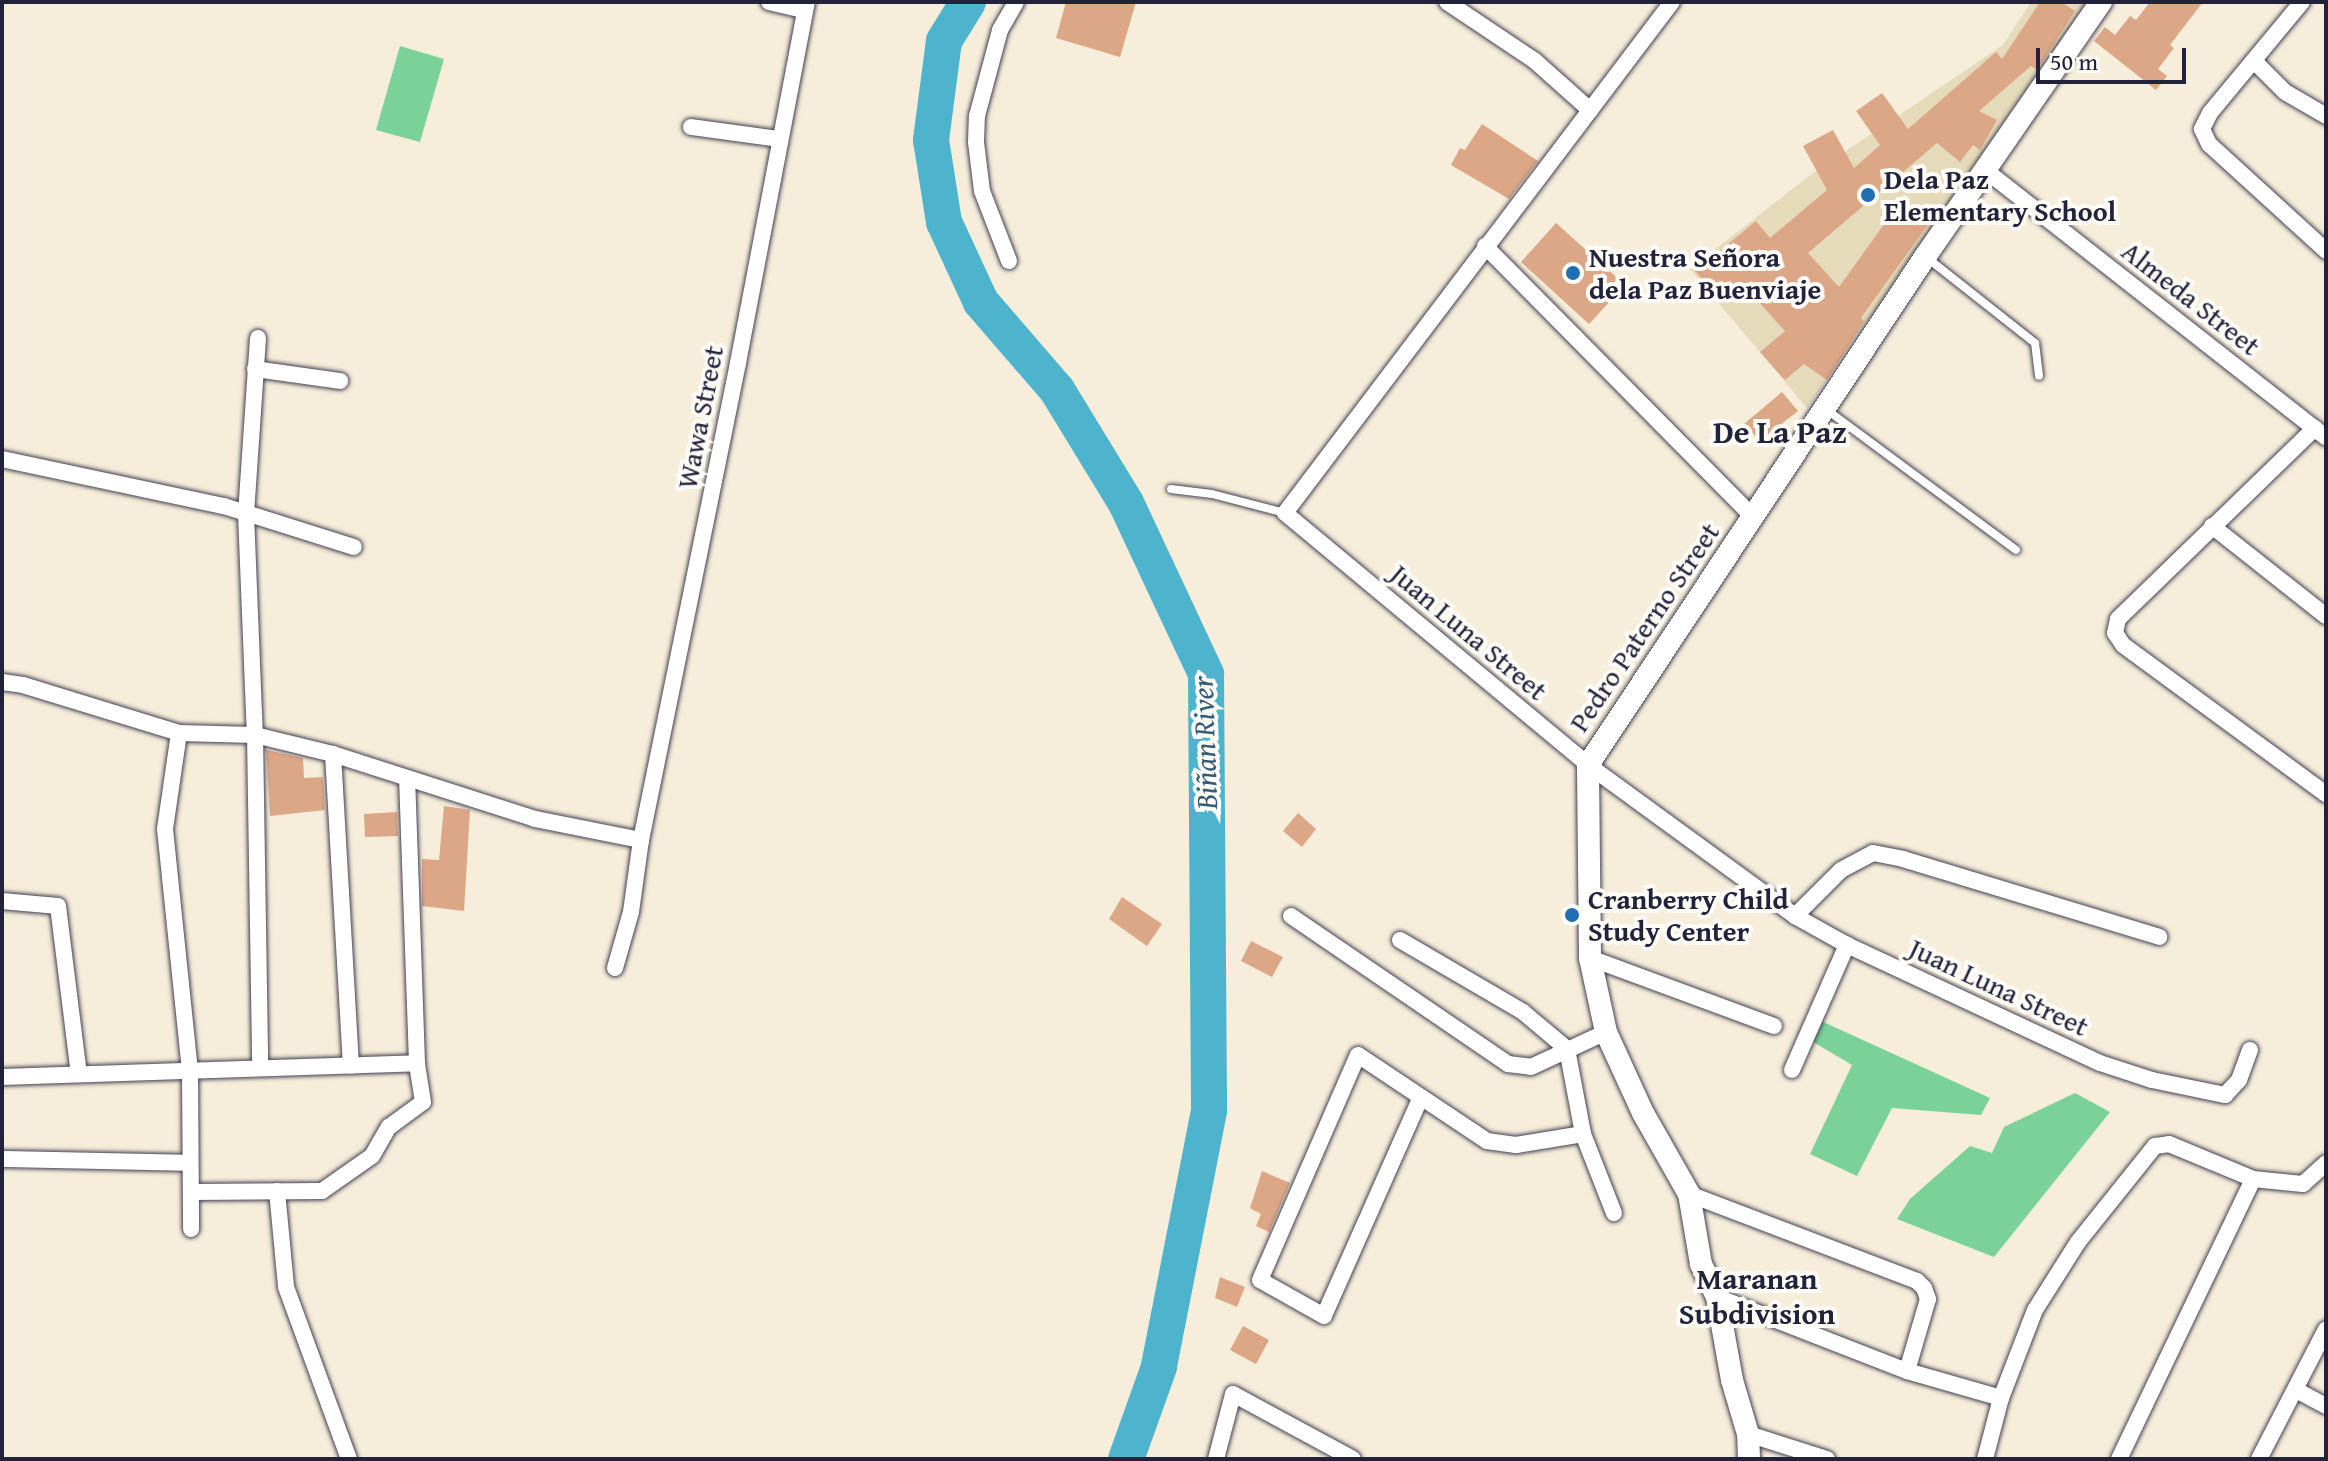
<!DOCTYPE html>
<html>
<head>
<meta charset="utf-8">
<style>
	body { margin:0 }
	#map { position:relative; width:2328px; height:1461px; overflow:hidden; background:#f6edda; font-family:"Gentium Book Plus",serif }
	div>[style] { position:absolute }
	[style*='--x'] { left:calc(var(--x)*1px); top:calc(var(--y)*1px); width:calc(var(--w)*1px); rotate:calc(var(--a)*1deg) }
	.built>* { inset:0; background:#e5daba }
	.green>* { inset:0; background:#7ad298 }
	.river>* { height:36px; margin:-18px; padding:0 18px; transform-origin:18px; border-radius:18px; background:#4eb4cd }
	.building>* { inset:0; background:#dca787 }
	.roads { filter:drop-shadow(0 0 2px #424053) drop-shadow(0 0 2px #424053) }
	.lane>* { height:8px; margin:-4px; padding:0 4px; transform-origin:4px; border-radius:4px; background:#fff }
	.street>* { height:16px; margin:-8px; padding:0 8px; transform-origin:8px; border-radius:8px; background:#fff }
	.secondary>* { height:22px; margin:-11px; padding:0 11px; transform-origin:11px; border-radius:11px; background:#fff }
	.dots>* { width:22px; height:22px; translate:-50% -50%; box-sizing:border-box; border:4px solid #fdfcf7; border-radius:50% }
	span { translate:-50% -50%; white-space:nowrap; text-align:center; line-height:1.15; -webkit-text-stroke:8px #fdfcf7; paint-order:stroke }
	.poi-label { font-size:28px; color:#22223b; font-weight:700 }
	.left { translate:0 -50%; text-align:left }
	.street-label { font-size:28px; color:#22223b }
	.water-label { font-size:30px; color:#345c75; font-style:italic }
	.neighbourhood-label { font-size:30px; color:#22223b; font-weight:700 }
	.quarter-label { font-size:32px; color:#22223b; font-weight:700 }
	.frame { position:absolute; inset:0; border:4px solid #22223b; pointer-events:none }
	.scale { position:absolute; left:2036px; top:48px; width:150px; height:36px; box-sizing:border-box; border:4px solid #22223b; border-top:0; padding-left:10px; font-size:24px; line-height:28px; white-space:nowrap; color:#22223b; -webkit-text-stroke:6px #fdfcf7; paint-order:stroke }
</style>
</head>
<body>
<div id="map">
	<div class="built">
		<div style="clip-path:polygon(2031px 2px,2088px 2px,1807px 408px,1690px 269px,1809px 176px,2003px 45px)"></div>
	</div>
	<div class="green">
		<div style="clip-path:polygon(400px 46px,444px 59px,420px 142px,376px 130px)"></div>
		<div style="clip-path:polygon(1819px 1020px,1990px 1098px,1981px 1115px,1892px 1108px,1857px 1176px,1810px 1154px,1852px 1065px,1810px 1040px)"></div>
		<div style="clip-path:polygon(2075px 1093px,2110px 1112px,1994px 1257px,1897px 1219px,1910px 1199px,1970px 1146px,1992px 1153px,2004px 1127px)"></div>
	</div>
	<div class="river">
		<div style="--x:968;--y:2;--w:46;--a:121.6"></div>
		<div style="--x:944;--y:41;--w:100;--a:97.5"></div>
		<div style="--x:931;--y:140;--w:83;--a:81"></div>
		<div style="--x:944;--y:222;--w:88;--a:65.2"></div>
		<div style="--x:981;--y:302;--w:116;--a:49.2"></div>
		<div style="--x:1057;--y:390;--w:132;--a:58.6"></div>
		<div style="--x:1126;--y:503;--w:189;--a:64.9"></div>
		<div style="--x:1206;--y:674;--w:437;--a:89.6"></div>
		<div style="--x:1209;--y:1111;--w:261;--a:101.1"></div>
		<div style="--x:1159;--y:1367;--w:98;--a:109.7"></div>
	</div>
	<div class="building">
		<div style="clip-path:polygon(1066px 2px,1136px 2px,1120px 57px,1056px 38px)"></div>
		<div style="clip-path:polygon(2040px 2px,2061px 2px,2075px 11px,2037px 70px,2031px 66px,1979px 111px,1997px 120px,1980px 150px,1973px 145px,1960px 162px,1937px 143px,1808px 253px,1839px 287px,1900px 202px,1929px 223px,1861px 318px,1864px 321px,1827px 380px,1804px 364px,1785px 380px,1760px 352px,1785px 331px,1740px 281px,1718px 298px,1695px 271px,1756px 221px,1770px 238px,1827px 190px,1803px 146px,1833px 130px,1854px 168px,1880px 145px,1856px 111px,1882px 93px,1908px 129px,1996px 52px,2002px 59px)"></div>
		<div style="clip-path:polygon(2150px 2px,2203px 2px,2170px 45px,2174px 48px,2158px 69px,2167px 76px,2156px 90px,2094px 41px,2105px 27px,2115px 35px,2130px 16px,2136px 20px)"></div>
		<div style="clip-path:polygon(1482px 124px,1538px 161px,1509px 199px,1451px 165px,1460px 148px,1465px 150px)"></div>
		<div style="clip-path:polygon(1556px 223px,1625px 285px,1589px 324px,1521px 262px)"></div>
		<div style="clip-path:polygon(1782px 392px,1798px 411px,1760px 441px,1744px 424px)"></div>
		<div style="clip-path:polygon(266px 750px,303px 758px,304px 778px,323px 777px,325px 810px,270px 816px)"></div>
		<div style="clip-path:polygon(444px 806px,470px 810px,464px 911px,422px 906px,422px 859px,439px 860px)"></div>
		<div style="clip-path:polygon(397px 812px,398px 836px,365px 837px,364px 814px)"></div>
		<div style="clip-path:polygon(1298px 813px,1316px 829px,1302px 847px,1283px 831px)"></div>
		<div style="clip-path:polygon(1122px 897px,1162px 924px,1147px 946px,1109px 919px)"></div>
		<div style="clip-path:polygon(1251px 941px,1283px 957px,1272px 977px,1241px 961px)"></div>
		<div style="clip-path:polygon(1262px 1171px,1290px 1183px,1269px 1232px,1256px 1226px,1261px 1214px,1250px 1208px)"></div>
		<div style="clip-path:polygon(1220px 1277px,1245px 1287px,1237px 1307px,1215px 1298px)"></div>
		<div style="clip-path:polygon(1243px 1326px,1269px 1340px,1256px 1364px,1230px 1350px)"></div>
	</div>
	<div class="roads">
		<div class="lane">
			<div style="--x:1926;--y:257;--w:139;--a:38.3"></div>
			<div style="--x:2035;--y:343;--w:33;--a:83"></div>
			<div style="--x:1827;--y:410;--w:235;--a:36.5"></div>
			<div style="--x:1171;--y:489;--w:41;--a:7"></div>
			<div style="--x:1212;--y:494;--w:75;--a:14.6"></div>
		</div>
		<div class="street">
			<div style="--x:769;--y:2;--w:36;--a:13"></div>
			<div style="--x:1447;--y:2;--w:106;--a:33.8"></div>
			<div style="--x:1535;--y:61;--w:74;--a:41.7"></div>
			<div style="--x:1672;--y:2;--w:641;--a:127.14"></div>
			<div style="--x:1285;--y:513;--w:394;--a:39.7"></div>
			<div style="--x:1588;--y:765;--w:256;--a:36.1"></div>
			<div style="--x:1795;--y:916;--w:60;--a:29.1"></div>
			<div style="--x:1847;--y:945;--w:279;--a:25"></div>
			<div style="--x:2100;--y:1063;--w:55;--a:18.1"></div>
			<div style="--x:2152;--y:1080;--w:75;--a:11.6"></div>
			<div style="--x:2225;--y:1095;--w:21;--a:-47"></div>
			<div style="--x:2239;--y:1080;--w:32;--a:-70"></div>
			<div style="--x:2302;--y:2;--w:144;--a:129.7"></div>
			<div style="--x:2210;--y:113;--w:18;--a:117"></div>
			<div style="--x:2202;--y:129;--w:17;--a:65"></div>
			<div style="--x:2209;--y:144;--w:159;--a:42.4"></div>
			<div style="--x:2255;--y:62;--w:42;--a:45"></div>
			<div style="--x:2285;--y:92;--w:48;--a:30.3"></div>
			<div style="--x:691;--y:127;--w:89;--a:7.8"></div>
			<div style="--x:1985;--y:170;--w:433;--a:38.1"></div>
			<div style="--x:1485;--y:246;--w:381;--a:45.3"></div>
			<div style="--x:1009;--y:261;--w:75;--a:-111.1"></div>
			<div style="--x:982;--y:191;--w:49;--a:-97"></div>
			<div style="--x:976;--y:142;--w:26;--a:-88"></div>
			<div style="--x:977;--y:116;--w:89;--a:-75"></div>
			<div style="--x:1000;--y:30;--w:32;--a:-60"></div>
			<div style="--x:258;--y:338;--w:176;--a:93.9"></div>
			<div style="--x:246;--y:514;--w:221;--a:87.7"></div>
			<div style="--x:255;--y:735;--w:331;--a:89.1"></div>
			<div style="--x:255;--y:369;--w:86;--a:8"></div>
			<div style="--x:2315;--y:428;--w:274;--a:135.9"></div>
			<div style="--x:2118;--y:619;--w:14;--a:102"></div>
			<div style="--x:2115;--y:633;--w:14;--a:56"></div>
			<div style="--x:2123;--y:645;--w:252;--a:36.3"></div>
			<div style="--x:2;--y:459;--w:227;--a:12"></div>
			<div style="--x:224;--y:506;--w:136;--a:17.5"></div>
			<div style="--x:2212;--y:526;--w:145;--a:38.3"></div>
			<div style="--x:2;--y:682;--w:21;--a:8"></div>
			<div style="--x:23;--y:685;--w:163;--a:17.1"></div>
			<div style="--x:179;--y:733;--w:76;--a:1.5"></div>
			<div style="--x:255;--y:735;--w:80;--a:13.7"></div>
			<div style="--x:333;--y:754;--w:212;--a:17.8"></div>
			<div style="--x:535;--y:819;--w:108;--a:11.2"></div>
			<div style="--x:179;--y:733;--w:97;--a:98.3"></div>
			<div style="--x:165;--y:829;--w:243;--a:84.1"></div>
			<div style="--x:190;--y:1071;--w:158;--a:89.6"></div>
			<div style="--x:333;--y:754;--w:312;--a:86.7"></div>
			<div style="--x:2;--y:901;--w:56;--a:5.1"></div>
			<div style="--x:58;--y:906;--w:169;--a:82.9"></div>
			<div style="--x:1291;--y:916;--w:263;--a:34.3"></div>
			<div style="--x:1508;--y:1064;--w:23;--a:7"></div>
			<div style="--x:1531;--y:1067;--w:83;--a:-25"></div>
			<div style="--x:1795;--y:916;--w:65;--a:-45"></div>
			<div style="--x:1841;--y:870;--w:36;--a:-28"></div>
			<div style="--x:1873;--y:853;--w:31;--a:11"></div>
			<div style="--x:1903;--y:859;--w:268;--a:16.9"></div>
			<div style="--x:1400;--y:940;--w:143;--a:30.3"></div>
			<div style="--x:1523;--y:1012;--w:57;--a:40.1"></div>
			<div style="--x:1567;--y:1049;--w:86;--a:79.3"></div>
			<div style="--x:1583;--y:1134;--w:85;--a:68.6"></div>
			<div style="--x:1590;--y:958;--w:196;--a:20.3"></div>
			<div style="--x:615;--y:968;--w:58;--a:-74.1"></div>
			<div style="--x:631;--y:912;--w:73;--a:-82.1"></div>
			<div style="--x:641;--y:840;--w:487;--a:-78.5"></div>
			<div style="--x:738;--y:363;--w:368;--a:-79.2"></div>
			<div style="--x:1792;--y:1070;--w:137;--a:-66.3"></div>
			<div style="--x:2;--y:1077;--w:415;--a:-1.9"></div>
			<div style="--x:417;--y:1063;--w:285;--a:-92"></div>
			<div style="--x:1420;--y:1099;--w:237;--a:113.9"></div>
			<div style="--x:1324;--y:1316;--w:73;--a:-150.6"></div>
			<div style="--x:1260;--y:1280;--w:245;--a:-66.5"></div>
			<div style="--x:1358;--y:1055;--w:155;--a:33.7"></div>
			<div style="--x:1487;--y:1141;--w:29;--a:8"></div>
			<div style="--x:1516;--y:1145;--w:68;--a:-9.3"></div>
			<div style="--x:2;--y:1159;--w:187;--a:1.2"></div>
			<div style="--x:277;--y:1191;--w:96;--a:84.6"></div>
			<div style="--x:286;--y:1287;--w:183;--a:69.9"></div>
			<div style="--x:191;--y:1192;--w:131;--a:-0.4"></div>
			<div style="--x:322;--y:1191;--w:61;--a:-35"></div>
			<div style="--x:372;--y:1156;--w:34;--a:-60"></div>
			<div style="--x:389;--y:1127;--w:42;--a:-36.3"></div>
			<div style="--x:423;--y:1102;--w:39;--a:-99"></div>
			<div style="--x:1689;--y:1194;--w:244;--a:20.9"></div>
			<div style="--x:1917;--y:1281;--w:10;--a:45"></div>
			<div style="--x:1924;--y:1288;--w:12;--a:70"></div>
			<div style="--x:1928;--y:1299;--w:75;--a:106.3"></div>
			<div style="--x:1717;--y:1297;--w:204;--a:21.3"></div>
			<div style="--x:1907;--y:1371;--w:98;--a:16"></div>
			<div style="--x:2296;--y:1390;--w:34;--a:28"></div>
			<div style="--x:1748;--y:1434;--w:83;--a:17.6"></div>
			<div style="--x:1216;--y:1459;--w:67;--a:-75.3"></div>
			<div style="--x:1233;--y:1394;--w:136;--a:28.4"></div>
			<div style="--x:1985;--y:1459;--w:63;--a:-75.3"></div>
			<div style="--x:2001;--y:1398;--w:94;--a:-68.9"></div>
			<div style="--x:2035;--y:1310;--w:80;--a:-57.7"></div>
			<div style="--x:2078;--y:1242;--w:123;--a:-51.3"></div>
			<div style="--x:2155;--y:1146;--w:14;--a:-8"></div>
			<div style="--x:2169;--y:1144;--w:91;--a:22.6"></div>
			<div style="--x:2253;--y:1179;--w:50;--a:5.7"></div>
			<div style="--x:2303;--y:1184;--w:31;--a:-42"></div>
			<div style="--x:2119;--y:1459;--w:310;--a:-64.4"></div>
			<div style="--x:2259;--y:1459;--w:146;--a:-62.7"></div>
		</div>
		<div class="secondary">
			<div style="--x:1749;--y:1459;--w:25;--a:-92"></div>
			<div style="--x:1748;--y:1434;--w:56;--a:-106.5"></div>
			<div style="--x:1732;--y:1380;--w:84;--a:-100.2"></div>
			<div style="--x:1717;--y:1297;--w:37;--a:-116"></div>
			<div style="--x:1701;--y:1264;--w:71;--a:-99.7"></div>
			<div style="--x:1689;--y:1194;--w:93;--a:-119.6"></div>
			<div style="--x:1643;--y:1113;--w:89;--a:-114.6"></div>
			<div style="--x:1606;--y:1032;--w:76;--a:-102.2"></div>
			<div style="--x:1590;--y:958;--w:193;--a:-90.6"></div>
			<div style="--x:1588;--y:765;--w:610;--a:-56.44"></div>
			<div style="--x:1925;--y:257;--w:310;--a:-55.4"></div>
		</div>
	</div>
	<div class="dots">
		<div style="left:1868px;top:195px;background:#1f6fb2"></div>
		<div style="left:1573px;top:273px;background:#1f6fb2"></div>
		<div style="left:1572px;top:915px;background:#1f6fb2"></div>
	</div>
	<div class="poi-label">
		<span class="left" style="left:1884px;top:195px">Dela Paz<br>Elementary School</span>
		<span class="left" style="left:1589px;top:273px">Nuestra Señora<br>dela Paz Buenviaje</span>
		<span class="left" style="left:1588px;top:915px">Cranberry Child<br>Study Center</span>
	</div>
	<div class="street-label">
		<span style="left:2191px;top:298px;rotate:38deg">Almeda Street</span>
		<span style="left:700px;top:417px;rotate:-79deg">Wawa Street</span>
		<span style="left:1644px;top:627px;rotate:-56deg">Pedro Paterno Street</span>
		<span style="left:1469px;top:632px;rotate:40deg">Juan Luna Street</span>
		<span style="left:1999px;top:987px;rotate:25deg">Juan Luna Street</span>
	</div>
	<div class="water-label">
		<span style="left:1204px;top:743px;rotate:-92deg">Biñan River</span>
	</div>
	<div class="neighbourhood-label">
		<span style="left:1757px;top:1295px">Maranan<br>Subdivision</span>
	</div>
	<div class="quarter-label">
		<span style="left:1780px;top:432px">De La Paz</span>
	</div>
	<div class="frame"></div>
	<div class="scale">50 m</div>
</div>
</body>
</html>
